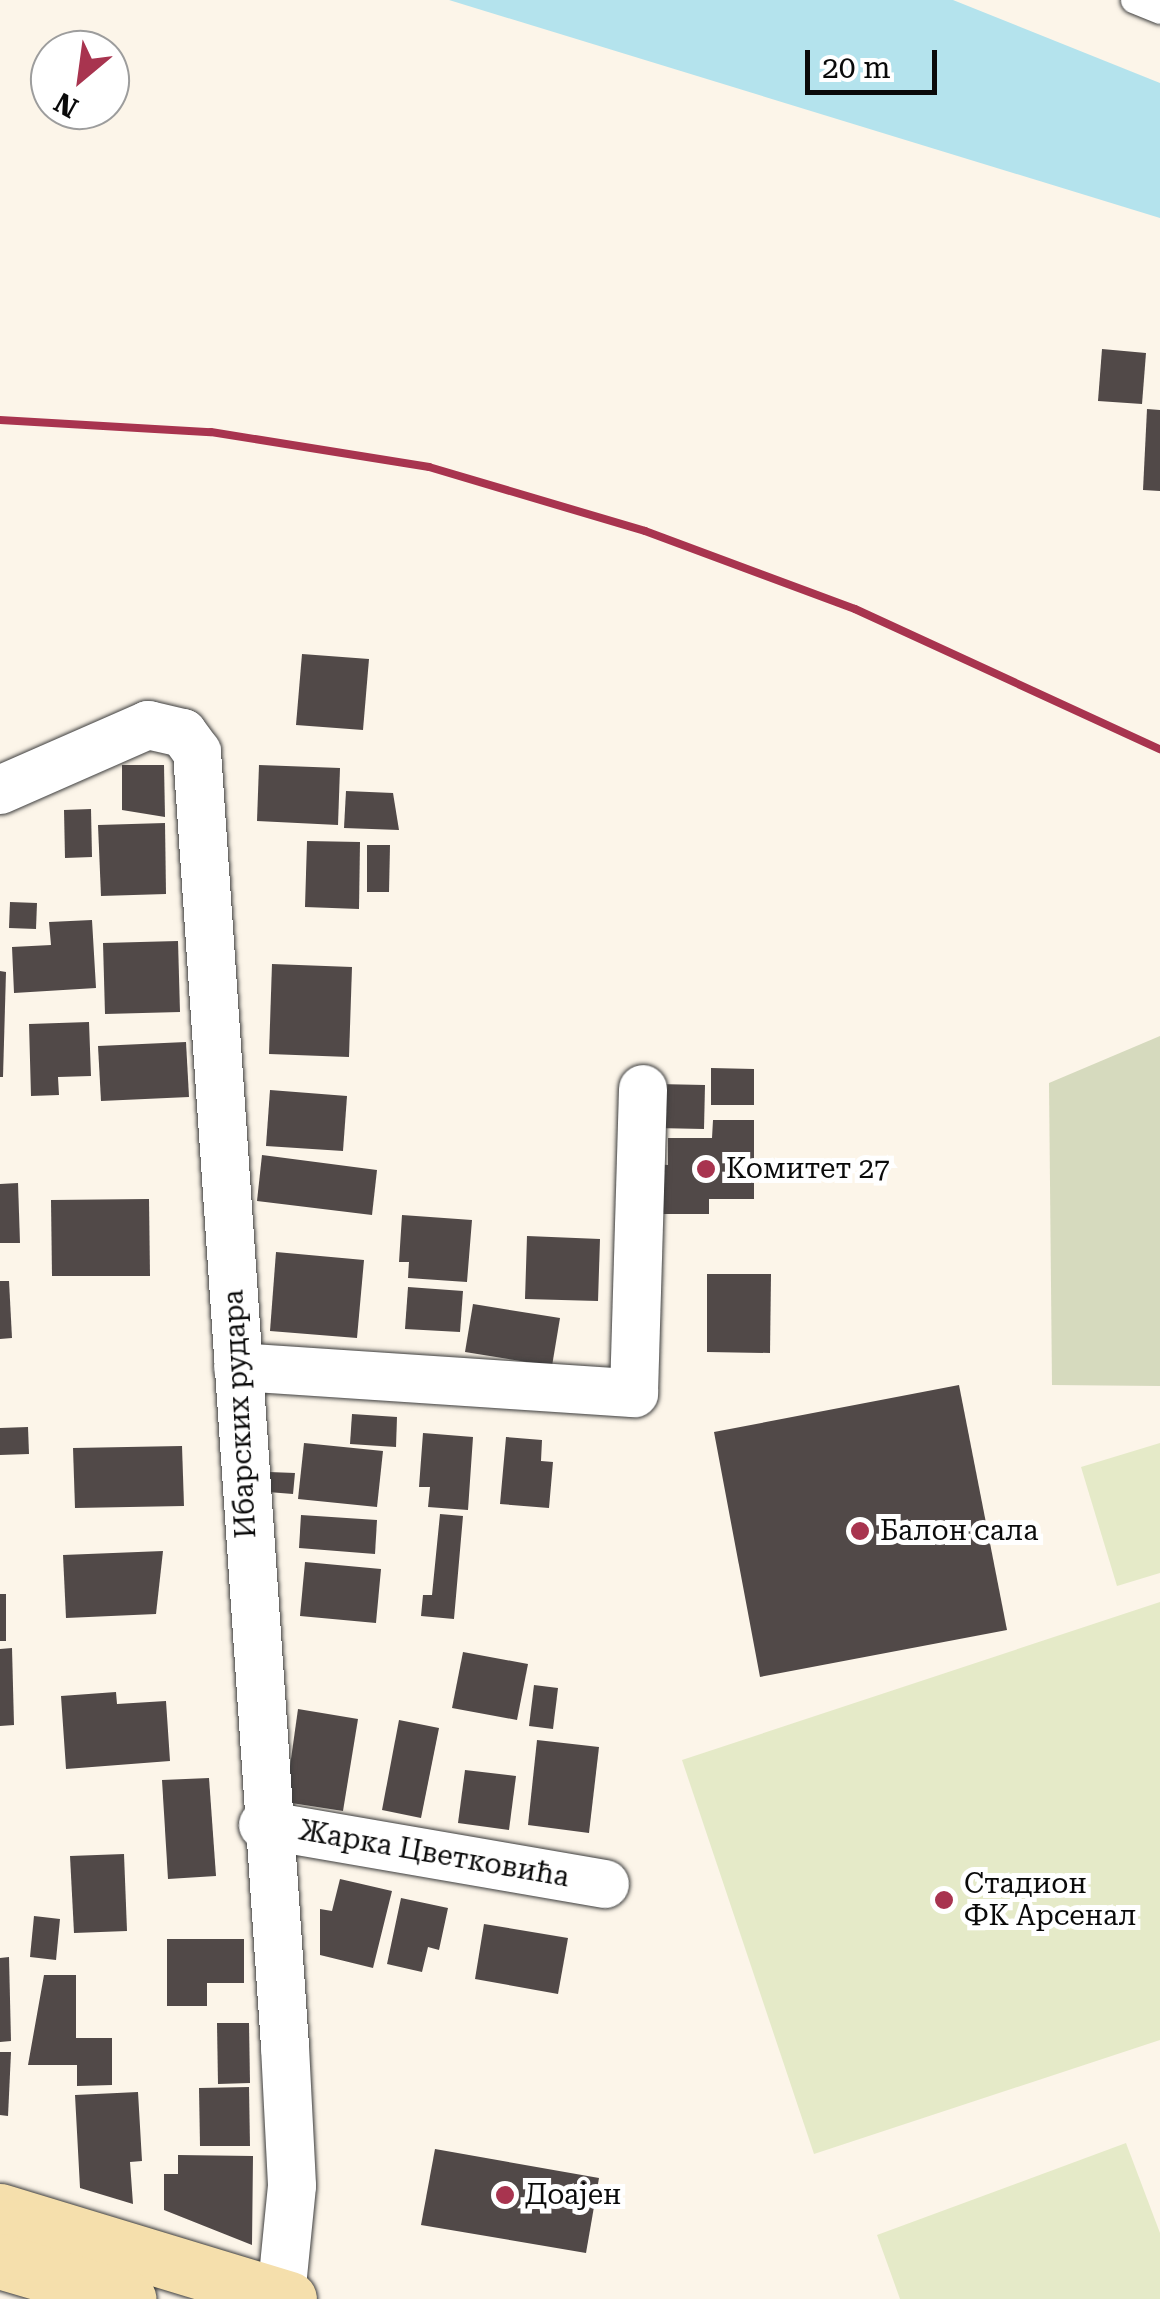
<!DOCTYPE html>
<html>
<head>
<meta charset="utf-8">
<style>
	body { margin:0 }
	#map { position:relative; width:1160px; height:2299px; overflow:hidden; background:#fcf5e9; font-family:"Roboto Serif",serif }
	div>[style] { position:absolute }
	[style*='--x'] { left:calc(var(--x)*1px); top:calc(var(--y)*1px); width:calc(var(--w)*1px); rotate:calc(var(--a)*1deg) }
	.cemetery>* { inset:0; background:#d6dabe }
	.pitch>* { inset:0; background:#e5eac8 }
	.water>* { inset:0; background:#b4e3ed }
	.building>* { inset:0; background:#514948 }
	.roads { filter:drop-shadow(0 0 2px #3d3d3d) drop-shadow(0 0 2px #3d3d3d) }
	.lane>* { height:25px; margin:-12.5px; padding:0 12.5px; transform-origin:12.5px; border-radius:12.5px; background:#fff }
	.street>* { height:48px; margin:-24px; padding:0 24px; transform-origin:24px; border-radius:24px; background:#fff }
	.secondary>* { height:55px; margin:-27.5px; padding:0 27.5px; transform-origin:27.5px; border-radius:27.5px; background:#f5dfac }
	.rail>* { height:8px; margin:-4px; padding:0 4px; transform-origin:4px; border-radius:4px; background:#a8344f }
	.dots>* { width:28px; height:28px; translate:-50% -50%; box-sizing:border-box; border:5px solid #fff; border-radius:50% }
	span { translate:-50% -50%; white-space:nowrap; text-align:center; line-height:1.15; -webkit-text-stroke:10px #fff; paint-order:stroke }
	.poi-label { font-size:28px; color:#0a0a0a }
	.left { translate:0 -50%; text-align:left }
	.street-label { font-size:28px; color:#0a0a0a }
	.north { position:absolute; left:30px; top:30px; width:100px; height:100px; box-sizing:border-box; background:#fff; border:2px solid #9d9d9d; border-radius:50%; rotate:209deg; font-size:28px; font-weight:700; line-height:40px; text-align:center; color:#0a0a0a }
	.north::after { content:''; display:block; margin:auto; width:35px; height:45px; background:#a8344f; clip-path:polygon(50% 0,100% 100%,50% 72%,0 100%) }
	.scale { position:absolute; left:805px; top:50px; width:132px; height:45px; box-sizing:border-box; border:5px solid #0a0a0a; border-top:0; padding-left:12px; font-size:30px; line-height:35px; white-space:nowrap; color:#0a0a0a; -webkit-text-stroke:8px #fff; paint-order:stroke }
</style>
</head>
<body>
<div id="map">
	<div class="cemetery">
		<div style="clip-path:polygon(1160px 1036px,1160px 1386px,1052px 1385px,1049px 1083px)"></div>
	</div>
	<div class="pitch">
		<div style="clip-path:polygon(1160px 1443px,1160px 1573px,1117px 1586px,1081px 1467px)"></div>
		<div style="clip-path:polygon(1160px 1602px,1160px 2040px,814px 2154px,682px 1760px)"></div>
		<div style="clip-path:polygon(1126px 2143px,1160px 2233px,1160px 2299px,900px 2299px,877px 2235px)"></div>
	</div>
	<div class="water">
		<div style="clip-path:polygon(449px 0,953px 0,1160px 83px,1160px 218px)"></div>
	</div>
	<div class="building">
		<div style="clip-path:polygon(1102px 349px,1146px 353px,1142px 404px,1098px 401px)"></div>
		<div style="clip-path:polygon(1147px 409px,1160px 410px,1160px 491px,1143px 490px)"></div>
		<div style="clip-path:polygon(302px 654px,369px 659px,363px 730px,296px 725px)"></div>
		<div style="clip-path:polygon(122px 765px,164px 765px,165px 817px,122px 810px)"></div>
		<div style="clip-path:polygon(259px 765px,340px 768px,338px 825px,257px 821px)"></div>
		<div style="clip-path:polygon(346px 791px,393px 793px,399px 830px,344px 828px)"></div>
		<div style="clip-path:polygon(91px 809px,92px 857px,65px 858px,64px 810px)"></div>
		<div style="clip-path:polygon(165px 823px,166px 894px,101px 896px,98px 825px)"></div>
		<div style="clip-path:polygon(307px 841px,360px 842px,359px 909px,305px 907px)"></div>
		<div style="clip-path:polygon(367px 845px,390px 845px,389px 892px,367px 892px)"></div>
		<div style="clip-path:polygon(10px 902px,37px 903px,36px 929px,9px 928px)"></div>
		<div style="clip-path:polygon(92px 920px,96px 988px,14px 993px,12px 947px,51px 945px,49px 922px)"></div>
		<div style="clip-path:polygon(178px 941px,180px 1012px,105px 1014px,103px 943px)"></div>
		<div style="clip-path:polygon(272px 964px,352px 967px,349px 1057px,269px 1054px)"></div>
		<div style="clip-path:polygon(0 971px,6px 972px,3px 1077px,0 1077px)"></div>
		<div style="clip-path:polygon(89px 1022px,91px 1076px,58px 1077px,59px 1095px,31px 1096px,29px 1024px)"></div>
		<div style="clip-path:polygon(186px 1042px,189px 1097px,101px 1101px,98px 1046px)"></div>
		<div style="clip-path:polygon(711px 1068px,754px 1069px,754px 1105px,711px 1105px)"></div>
		<div style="clip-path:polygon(657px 1084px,705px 1085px,704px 1129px,656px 1128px)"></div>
		<div style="clip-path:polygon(270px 1090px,347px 1096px,343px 1151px,266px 1146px)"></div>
		<div style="clip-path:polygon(713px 1120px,754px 1120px,754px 1199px,709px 1199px,709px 1214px,654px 1214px,655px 1164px,668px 1165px,668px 1138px,712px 1138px)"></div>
		<div style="clip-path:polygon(262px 1155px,377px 1170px,372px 1215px,257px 1201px)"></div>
		<div style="clip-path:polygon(18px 1183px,20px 1243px,0 1243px,0 1184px)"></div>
		<div style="clip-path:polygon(149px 1199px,150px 1276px,52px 1276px,51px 1200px)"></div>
		<div style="clip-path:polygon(402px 1215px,472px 1220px,467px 1282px,408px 1278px,409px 1262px,399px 1262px)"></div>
		<div style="clip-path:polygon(527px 1236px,600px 1239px,598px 1301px,525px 1299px)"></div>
		<div style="clip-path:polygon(276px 1252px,364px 1260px,357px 1338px,270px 1331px)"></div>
		<div style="clip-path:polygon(707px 1274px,771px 1274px,770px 1353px,707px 1352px)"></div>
		<div style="clip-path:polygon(0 1281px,9px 1281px,12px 1338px,0 1339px)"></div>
		<div style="clip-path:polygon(408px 1287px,463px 1291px,460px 1332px,405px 1329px)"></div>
		<div style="clip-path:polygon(473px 1304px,560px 1318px,552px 1366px,465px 1352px)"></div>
		<div style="clip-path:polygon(959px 1385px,1007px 1630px,760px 1677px,714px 1432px)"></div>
		<div style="clip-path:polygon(352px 1414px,397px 1417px,396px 1447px,350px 1444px)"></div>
		<div style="clip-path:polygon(28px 1427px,29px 1454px,0 1455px,0 1428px)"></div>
		<div style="clip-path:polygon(423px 1433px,473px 1437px,468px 1510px,428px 1507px,430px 1487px,419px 1487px)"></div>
		<div style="clip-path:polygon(506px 1437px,542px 1440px,541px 1461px,553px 1462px,549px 1508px,500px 1504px)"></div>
		<div style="clip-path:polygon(304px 1443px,383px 1451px,377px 1507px,298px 1499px)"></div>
		<div style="clip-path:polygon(182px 1446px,184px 1506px,75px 1508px,73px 1448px)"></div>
		<div style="clip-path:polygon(269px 1472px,295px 1473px,293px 1494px,268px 1492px)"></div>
		<div style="clip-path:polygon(440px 1514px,463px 1516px,454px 1619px,421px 1616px,423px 1595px,432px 1595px)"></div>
		<div style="clip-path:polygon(301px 1515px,377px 1520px,375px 1554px,299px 1548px)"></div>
		<div style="clip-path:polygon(163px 1551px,156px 1614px,66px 1618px,63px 1555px)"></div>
		<div style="clip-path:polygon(305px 1562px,381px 1569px,376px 1623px,300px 1616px)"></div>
		<div style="clip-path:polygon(0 1594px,6px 1594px,6px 1641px,0 1641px)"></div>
		<div style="clip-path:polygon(12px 1648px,14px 1725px,0 1726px,0 1649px)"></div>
		<div style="clip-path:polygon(463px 1652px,528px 1664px,517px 1720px,452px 1708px)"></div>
		<div style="clip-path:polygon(534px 1685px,558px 1688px,553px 1729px,529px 1726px)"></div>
		<div style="clip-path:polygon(116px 1692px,117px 1704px,166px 1701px,170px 1761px,66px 1769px,61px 1696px)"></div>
		<div style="clip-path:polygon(298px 1709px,358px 1719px,343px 1811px,285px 1802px)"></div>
		<div style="clip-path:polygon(399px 1720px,439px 1728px,421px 1818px,382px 1810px)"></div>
		<div style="clip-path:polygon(537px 1740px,599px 1747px,589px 1833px,528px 1825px)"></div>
		<div style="clip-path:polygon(465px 1770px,516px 1776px,509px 1830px,458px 1823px)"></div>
		<div style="clip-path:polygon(209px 1778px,216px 1876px,168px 1879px,162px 1780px)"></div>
		<div style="clip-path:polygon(124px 1854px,127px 1931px,74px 1933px,70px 1856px)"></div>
		<div style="clip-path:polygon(340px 1879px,392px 1891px,373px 1968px,320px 1955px,320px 1909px,332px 1911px)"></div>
		<div style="clip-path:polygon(401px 1898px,448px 1908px,439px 1950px,428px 1947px,422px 1972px,387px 1964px)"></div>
		<div style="clip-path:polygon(34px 1916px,60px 1919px,56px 1960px,30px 1957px)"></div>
		<div style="clip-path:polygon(484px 1924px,568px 1938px,558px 1994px,475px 1979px)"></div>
		<div style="clip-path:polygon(167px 1939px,244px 1939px,244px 1983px,207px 1983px,207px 2006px,167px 2006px)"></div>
		<div style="clip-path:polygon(9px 1957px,11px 2041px,0 2042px,0 1958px)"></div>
		<div style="clip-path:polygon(44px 1975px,76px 1975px,76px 2038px,112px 2038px,112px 2085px,77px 2086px,77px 2065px,28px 2065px)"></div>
		<div style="clip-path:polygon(217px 2023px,249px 2023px,250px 2083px,218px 2084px)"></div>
		<div style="clip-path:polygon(0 2052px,11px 2052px,8px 2116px,0 2115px)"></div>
		<div style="clip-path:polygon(249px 2087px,250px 2146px,200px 2146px,199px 2088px)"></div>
		<div style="clip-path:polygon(138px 2092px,142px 2161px,130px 2162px,133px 2204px,80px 2188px,75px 2095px)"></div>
		<div style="clip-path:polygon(435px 2149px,599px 2178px,586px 2253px,421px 2225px)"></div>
		<div style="clip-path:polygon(178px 2155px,253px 2156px,252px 2245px,164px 2210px,164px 2174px,178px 2174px)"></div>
	</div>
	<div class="roads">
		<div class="lane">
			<div style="--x:1133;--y:0;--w:29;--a:22"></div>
		</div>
		<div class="street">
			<div style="--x:0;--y:790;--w:162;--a:-23.7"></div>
			<div style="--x:148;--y:725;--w:36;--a:13"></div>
			<div style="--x:183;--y:733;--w:24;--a:54"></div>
			<div style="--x:197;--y:752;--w:1298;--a:86.11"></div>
			<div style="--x:285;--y:2047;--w:139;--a:87.1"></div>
			<div style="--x:292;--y:2186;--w:112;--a:95.7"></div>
			<div style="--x:238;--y:1367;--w:397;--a:3.8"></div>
			<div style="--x:634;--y:1393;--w:304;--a:-88.3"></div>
			<div style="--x:263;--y:1825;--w:347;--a:9.8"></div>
		</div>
		<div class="secondary">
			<div style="--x:0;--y:2211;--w:302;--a:16.9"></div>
			<div style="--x:0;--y:2261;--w:134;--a:16.4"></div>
		</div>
	</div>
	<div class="rail">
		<div style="--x:0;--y:420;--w:211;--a:3.3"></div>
		<div style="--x:211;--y:432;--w:221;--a:9.1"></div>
		<div style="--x:429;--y:467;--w:225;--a:16.5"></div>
		<div style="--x:645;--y:531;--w:224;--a:20.4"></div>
		<div style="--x:855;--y:609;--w:336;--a:24.7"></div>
	</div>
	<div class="dots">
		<div style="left:706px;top:1169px;background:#a8344f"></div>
		<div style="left:860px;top:1531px;background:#a8344f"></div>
		<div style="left:944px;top:1900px;background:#a8344f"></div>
		<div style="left:505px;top:2195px;background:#a8344f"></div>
	</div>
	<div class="poi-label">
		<span class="left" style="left:726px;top:1169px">Комитет 27</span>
		<span class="left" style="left:880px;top:1531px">Балон сала</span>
		<span class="left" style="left:964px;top:1900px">Стадион<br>ФК Арсенал</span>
		<span class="left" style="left:525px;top:2195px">Доајен</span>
	</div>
	<div class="street-label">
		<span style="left:240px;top:1414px;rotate:-93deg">Ибарских рудара</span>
		<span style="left:434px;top:1854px;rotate:10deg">Жарка Цветковића</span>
	</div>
	<div class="north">N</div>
	<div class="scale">20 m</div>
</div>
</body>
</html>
